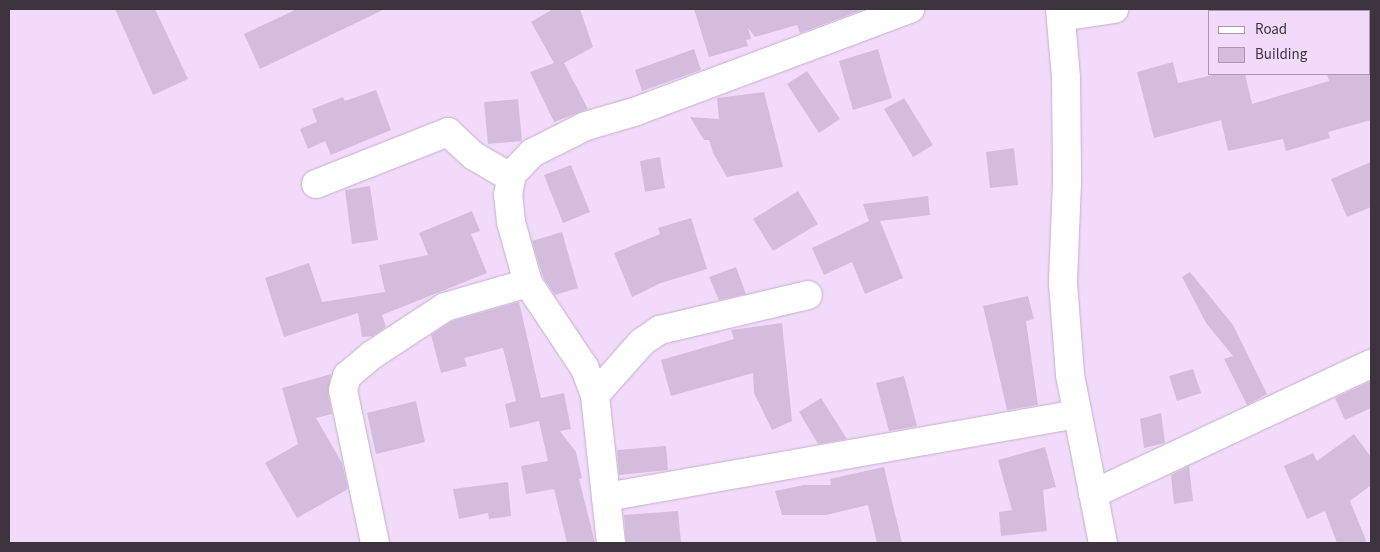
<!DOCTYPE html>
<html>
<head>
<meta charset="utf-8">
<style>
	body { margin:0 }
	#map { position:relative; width:1380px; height:552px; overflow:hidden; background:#f2dbfa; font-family:"Source Sans 3",sans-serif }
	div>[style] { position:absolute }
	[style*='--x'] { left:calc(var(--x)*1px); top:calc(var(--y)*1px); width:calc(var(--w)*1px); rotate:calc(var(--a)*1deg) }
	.building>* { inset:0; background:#d4bddc }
	.roads { filter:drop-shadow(0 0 1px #c5aecd) drop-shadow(0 0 1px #c5aecd) }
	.minor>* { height:28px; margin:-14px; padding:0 14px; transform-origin:14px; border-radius:14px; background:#fff }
	.tertiary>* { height:28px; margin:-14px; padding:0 14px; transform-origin:14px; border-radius:14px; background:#fff }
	span { translate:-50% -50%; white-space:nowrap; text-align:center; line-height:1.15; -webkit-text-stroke:5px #f2dbfa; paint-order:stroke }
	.frame { position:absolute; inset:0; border:10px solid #3c333f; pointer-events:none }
	.legend { position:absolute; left:1208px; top:10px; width:162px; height:65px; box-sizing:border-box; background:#f2dbfa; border:1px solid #a998af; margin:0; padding:6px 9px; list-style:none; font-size:15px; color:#3c333f }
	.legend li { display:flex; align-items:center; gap:10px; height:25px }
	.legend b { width:25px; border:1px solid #a998af }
</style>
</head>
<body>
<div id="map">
	<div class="building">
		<div style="clip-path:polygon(115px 9px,155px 9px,188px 79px,153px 95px)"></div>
		<div style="clip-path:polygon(297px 9px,385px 9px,260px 69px,244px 34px)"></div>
		<div style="clip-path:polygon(553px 9px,580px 9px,593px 47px,564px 63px,588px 109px,554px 122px,530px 72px,554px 63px,531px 22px)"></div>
		<div style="clip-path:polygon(694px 9px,862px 9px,862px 10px,800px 33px,797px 25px,755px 37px,748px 28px,751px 39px,746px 40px,748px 46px,709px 57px)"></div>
		<div style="clip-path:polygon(694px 49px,701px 70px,642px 91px,635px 70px)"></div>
		<div style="clip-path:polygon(878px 49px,892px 98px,853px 110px,839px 61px)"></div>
		<div style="clip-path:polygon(1173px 62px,1178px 83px,1217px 74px,1245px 74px,1252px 104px,1329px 81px,1327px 74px,1371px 74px,1371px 120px,1328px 132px,1330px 138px,1286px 151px,1283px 139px,1228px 151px,1221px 120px,1154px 138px,1137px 72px)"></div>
		<div style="clip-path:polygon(807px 71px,840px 119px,819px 133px,787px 84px)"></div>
		<div style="clip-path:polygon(376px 90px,391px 130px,331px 155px,325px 141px,308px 149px,300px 129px,317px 122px,312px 109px,343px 97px,345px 101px)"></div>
		<div style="clip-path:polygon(764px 92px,783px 167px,727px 177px,713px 153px,709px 140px,704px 140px,690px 117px,719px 119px,717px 98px)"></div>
		<div style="clip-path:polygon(904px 98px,933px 145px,913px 157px,884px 109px)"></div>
		<div style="clip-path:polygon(518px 99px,522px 141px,488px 144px,484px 102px)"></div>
		<div style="clip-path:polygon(1014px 148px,1018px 185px,990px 188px,986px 152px)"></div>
		<div style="clip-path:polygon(660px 157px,665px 188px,645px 192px,640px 161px)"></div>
		<div style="clip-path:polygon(1371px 162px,1371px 207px,1347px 217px,1331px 179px)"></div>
		<div style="clip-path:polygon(571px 165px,590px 212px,563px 223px,544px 175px)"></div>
		<div style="clip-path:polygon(370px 186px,378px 240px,352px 244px,345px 190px)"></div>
		<div style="clip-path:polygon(798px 191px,818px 224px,773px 251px,753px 219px)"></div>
		<div style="clip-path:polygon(928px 196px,930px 215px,880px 221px,903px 278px,865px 294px,852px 262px,824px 275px,812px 248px,869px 221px,863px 204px)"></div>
		<div style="clip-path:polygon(472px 211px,480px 231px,471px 234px,487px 273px,382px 315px,386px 327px,373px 336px,362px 337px,358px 313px,284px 337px,265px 278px,309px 263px,322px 302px,385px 292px,379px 265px,428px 255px,419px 233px)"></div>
		<div style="clip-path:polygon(691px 218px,707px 269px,661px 283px,632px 297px,614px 253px,660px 234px,658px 228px)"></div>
		<div style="clip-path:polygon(562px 232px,578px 288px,555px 295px,543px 277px,532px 241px)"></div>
		<div style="clip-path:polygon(736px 267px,746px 294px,719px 300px,709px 277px)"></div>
		<div style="clip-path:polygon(1190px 272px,1233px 325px,1267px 394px,1247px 405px,1224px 359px,1233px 356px,1206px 323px,1182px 277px)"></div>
		<div style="clip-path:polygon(1028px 296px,1034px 319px,1026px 321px,1038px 405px,1007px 410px,983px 306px)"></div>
		<div style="clip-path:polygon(519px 302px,541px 398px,564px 393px,571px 429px,560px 431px,576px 452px,582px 478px,579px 479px,595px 543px,567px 543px,554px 489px,526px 494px,521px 466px,548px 461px,539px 421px,510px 428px,505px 404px,516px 401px,503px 348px,464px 358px,467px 366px,441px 373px,431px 335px,452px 321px)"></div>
		<div style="clip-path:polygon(782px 323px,792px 421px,772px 430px,754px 393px,753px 373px,671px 396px,661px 360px,734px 339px,731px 330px)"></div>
		<div style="clip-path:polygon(1193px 369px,1201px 393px,1177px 401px,1169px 376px)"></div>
		<div style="clip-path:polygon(331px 374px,328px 393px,332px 414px,316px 418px,342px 463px,348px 489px,297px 518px,265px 463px,298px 444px,282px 388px)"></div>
		<div style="clip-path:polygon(904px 376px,917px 426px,889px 431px,876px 383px)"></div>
		<div style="clip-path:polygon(1371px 381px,1371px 408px,1345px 420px,1335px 398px)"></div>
		<div style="clip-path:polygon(821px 398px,847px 439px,818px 444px,799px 412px)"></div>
		<div style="clip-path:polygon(416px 401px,425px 442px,376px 454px,367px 413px)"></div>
		<div style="clip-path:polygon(1161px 413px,1165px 443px,1144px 448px,1140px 419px)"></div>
		<div style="clip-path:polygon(1354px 434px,1371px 457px,1371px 485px,1350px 501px,1367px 543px,1337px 543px,1325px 511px,1307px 519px,1284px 466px,1313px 453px,1317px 461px)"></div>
		<div style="clip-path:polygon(666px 446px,668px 470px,619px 475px,617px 450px)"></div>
		<div style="clip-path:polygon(1045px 447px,1056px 487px,1043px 490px,1047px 531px,1001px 536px,999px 512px,1012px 510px,998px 460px)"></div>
		<div style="clip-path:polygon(1189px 466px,1193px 501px,1174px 504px,1171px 475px)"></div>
		<div style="clip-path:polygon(884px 467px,902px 543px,877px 543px,868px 505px,826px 515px,782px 515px,775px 491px,804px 485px,831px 485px,830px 479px)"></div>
		<div style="clip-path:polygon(508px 482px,511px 516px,489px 519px,488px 513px,459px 519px,453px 489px)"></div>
		<div style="clip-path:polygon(678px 511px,681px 543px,626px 543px,624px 515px)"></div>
	</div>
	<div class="roads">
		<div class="minor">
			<div style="--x:1061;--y:17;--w:54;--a:-8.6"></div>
			<div style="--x:316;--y:184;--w:142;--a:-21.5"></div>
			<div style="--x:448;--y:132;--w:35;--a:43"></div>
			<div style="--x:474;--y:156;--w:42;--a:30.3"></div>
			<div style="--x:595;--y:395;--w:71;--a:-48.4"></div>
			<div style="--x:642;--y:342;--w:22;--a:-34"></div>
			<div style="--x:660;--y:330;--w:152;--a:-13.3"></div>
			<div style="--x:1093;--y:494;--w:307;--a:-25.1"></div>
			<div style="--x:606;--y:497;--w:476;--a:-10"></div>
			<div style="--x:375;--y:543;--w:156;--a:-101.8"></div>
			<div style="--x:343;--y:390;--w:15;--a:-74"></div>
			<div style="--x:347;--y:376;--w:33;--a:-40"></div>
			<div style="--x:372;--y:355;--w:87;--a:-33.3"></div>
			<div style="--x:445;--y:307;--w:86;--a:-16.1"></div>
			<div style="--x:611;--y:543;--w:149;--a:-96.2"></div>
			<div style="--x:595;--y:395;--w:30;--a:-111"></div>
			<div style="--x:584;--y:367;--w:101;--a:-123.7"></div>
			<div style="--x:528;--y:283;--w:63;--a:-105.6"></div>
			<div style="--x:511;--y:222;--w:27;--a:-96"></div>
			<div style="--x:508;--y:195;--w:21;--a:-79"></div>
			<div style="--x:512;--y:174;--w:29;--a:-46"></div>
			<div style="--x:532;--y:153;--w:60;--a:-26.6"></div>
			<div style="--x:586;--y:126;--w:50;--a:-16.3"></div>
			<div style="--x:634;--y:112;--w:295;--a:-20.5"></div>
		</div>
		<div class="tertiary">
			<div style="--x:1060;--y:9;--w:69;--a:85"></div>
			<div style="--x:1066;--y:78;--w:104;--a:89.4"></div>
			<div style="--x:1067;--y:182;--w:101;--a:92.3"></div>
			<div style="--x:1063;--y:283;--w:92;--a:85.6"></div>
			<div style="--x:1070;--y:375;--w:171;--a:78.9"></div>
		</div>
	</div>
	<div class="frame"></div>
	<ul class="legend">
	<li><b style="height:6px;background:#fff"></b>Road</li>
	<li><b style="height:14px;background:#d4bddc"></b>Building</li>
	</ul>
</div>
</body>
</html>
